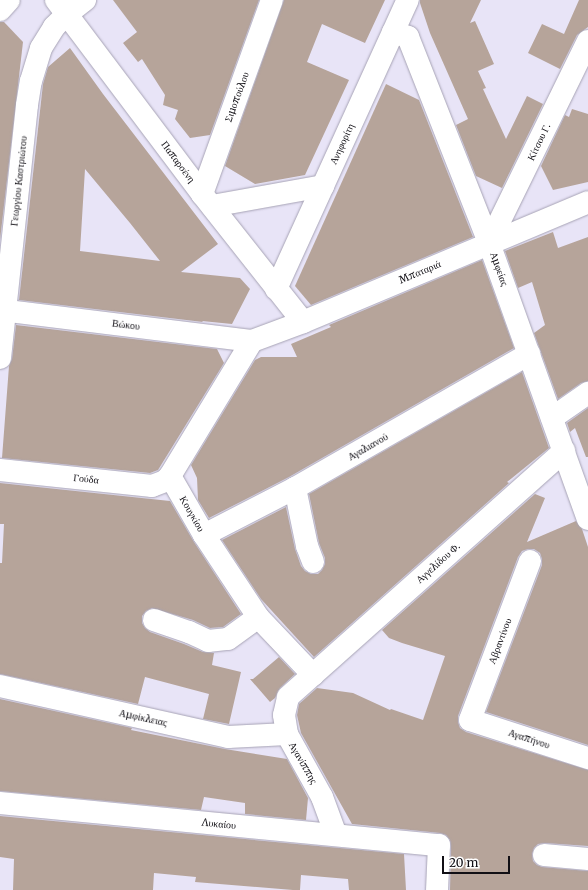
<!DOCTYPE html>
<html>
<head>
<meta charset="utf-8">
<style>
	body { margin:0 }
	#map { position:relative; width:588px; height:890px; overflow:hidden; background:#e8e4f7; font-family:Merriweather,serif }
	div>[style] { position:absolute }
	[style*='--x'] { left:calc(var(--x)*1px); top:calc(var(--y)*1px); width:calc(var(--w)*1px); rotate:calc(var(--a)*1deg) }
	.building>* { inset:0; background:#b6a49a }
	.roads { filter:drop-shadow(0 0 1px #a7a3b5) drop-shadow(0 0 1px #a7a3b5) }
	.minor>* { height:22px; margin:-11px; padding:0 11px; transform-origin:11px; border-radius:11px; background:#fff }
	span { translate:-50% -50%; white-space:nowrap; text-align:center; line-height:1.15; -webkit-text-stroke:4px #fff; paint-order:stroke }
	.street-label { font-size:10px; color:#110f15 }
	.scale { position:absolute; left:442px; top:856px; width:68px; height:18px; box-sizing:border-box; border:2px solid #110f15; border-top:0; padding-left:5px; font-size:12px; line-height:14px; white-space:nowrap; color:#110f15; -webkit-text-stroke:3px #fff; paint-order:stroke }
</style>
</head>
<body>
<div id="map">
	<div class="building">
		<div style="clip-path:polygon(113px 0,259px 0,210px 135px,190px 138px,175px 119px,178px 110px,163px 105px,165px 95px,142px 59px,138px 62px,123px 43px,137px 32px)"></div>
		<div style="clip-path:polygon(284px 0,385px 0,365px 43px,322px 24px,307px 62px,349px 80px,305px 175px,255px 184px,225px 166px)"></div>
		<div style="clip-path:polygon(420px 0,481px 0,470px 23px,475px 21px,494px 64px,478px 71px,486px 88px,483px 89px,506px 139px,527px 96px,543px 104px,502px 188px,476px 176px,456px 125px,468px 119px,430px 33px,420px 3px)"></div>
		<div style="clip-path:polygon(579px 0,588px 0,588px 27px,577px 35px,560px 69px,528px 53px,542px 24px,564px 34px)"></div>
		<div style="clip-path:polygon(0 22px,4px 22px,23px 42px,0 240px)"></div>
		<div style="clip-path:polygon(evenodd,70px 48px,103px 94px,218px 244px,181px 272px,240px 278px,250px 289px,232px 324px,202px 321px,203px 322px,19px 300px,43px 84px,48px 67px,70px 48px,85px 169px,130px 223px,160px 261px,80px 251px,85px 169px)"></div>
		<div style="clip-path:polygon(386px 84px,419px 100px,473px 237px,311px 305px,295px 286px)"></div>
		<div style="clip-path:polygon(572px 109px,588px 114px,588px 182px,553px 190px,541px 166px,565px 115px,569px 117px)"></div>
		<div style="clip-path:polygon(553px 232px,558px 248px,588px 237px,588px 381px,581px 383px,558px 399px,534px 333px,545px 325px,532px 282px,518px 288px,505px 251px)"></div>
		<div style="clip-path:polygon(482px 260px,514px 348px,289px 477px,209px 518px,198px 500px,197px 478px,191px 465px,255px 360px,261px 357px,297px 357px,291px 344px,331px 327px,329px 325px)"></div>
		<div style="clip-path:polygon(16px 325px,217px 349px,224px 363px,158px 470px,150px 473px,2px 458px,9px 366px,12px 359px)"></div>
		<div style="clip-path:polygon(522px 372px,549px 448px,507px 482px,509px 483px,314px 657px,261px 599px,222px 540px,286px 507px,295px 549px,301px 566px,305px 571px,311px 574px,318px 574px,322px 570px,325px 564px,325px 558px,319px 543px,309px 494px)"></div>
		<div style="clip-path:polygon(588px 408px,588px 457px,586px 457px,575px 428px,570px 432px,567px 423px)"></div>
		<div style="clip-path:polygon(0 483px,170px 501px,194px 542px,241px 614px,223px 627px,210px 628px,193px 620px,152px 608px,146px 611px,142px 616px,142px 623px,145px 628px,150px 632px,184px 644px,203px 652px,214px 653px,212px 665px,241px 672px,229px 724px,203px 719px,209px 694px,145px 677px,138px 704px,0 674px,0 563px,2px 563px,4px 524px,0 524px)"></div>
		<div style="clip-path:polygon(535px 494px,545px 498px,527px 542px,576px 521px,582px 529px,588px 547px,588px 745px,486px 712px,542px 565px,542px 559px,540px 553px,534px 549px,528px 549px,522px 551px,518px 557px,458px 716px,458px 722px,460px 728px,466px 732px,588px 770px,588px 846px,545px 843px,538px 844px,534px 848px,532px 854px,533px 861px,537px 865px,542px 867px,588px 871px,588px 890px,450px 890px,451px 846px,450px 840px,446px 835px,440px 833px,352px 824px,301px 733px,297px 715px,299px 704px,317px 688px,353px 693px,390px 710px,391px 709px,423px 720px,445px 656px,402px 643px,389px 638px,382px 630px)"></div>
		<div style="clip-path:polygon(279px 657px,295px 674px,280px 688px,275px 698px,270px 702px,250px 679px,253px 679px)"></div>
		<div style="clip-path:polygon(0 699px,132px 728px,131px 730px,225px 749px,287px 759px,308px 798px,306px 820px,245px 814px,245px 803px,204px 797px,201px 810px,0 791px)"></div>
		<div style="clip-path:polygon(0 816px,404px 854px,406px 890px,349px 890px,348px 879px,301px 875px,300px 890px,293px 890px,195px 882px,196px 877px,154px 873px,153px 890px,13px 890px,14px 859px,0 857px)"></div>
	</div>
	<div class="roads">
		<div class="minor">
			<div style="--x:56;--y:0;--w:243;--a:53"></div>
			<div style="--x:202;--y:194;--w:163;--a:51.7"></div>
			<div style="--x:0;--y:10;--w:13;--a:-48"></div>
			<div style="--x:393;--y:32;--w:16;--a:18"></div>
			<div style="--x:408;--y:37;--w:221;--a:68.5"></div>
			<div style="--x:489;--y:243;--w:293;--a:70.3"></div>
			<div style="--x:202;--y:194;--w:206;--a:-70.2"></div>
			<div style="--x:212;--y:206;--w:113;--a:-10.2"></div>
			<div style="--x:489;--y:243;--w:225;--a:-63.9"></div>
			<div style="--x:276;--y:289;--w:318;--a:-65.5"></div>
			<div style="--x:0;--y:310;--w:254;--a:7"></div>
			<div style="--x:252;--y:341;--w:158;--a:121.3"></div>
			<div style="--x:170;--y:476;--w:68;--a:60"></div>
			<div style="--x:204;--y:535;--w:98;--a:56.6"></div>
			<div style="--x:258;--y:617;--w:80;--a:46.5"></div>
			<div style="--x:252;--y:341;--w:54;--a:-20.4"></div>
			<div style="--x:303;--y:322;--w:309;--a:-22.8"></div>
			<div style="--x:0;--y:358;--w:254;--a:-83.9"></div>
			<div style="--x:27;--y:105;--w:24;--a:-81"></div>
			<div style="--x:31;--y:81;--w:34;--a:-73"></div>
			<div style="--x:41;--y:48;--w:25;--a:-58"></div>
			<div style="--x:54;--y:27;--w:18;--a:-45"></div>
			<div style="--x:67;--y:14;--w:23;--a:-38"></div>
			<div style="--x:552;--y:418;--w:44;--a:-34.8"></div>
			<div style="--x:0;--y:470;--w:153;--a:6"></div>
			<div style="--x:152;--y:486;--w:14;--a:-21"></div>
			<div style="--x:165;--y:481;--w:7;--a:-45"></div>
			<div style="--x:295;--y:488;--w:59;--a:78.3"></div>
			<div style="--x:307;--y:546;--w:17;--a:69"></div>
			<div style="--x:204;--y:535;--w:102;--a:-27.3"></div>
			<div style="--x:295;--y:488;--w:270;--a:-29.8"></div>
			<div style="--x:530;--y:561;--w:170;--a:110.7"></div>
			<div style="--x:470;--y:720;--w:124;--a:17.9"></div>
			<div style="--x:154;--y:620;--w:37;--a:19"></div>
			<div style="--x:189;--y:632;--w:21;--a:25"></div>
			<div style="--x:208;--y:641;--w:20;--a:-6"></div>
			<div style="--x:228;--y:639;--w:37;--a:-36"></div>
			<div style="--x:0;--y:686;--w:234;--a:12.6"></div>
			<div style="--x:228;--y:737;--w:59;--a:-2.9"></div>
			<div style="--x:0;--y:803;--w:441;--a:5.5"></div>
			<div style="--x:439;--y:845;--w:45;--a:92.5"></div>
			<div style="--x:336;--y:835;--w:40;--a:-110.2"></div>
			<div style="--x:322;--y:797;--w:72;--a:-119.1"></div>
			<div style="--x:287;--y:734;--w:19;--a:-99"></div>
			<div style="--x:284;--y:715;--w:18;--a:-77"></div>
			<div style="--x:288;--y:697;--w:370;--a:-41.7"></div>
			<div style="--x:544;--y:855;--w:44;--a:5.2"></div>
		</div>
	</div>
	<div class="street-label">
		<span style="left:237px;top:97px;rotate:-70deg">Σιμοπούλου</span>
		<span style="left:539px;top:142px;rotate:-64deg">Κίτσου Γ.</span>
		<span style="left:342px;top:144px;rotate:-65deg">Ανηφορίτη</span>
		<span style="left:178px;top:162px;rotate:53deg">Παπαρσένη</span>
		<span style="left:19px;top:181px;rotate:-84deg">Γεωργίου Καστριώτου</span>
		<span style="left:499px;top:269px;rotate:70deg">Αμφείας</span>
		<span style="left:420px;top:272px;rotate:-23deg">Μπαταριά</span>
		<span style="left:126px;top:325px;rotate:7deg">Βώκου</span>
		<span style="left:368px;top:447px;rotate:-30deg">Αγαλιανού</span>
		<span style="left:86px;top:479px;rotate:6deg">Γούδα</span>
		<span style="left:192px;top:514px;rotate:60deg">Κουγκίου</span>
		<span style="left:438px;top:563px;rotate:-42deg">Αγγελίδου Φ.</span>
		<span style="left:500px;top:641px;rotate:-69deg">Αβραντίνου</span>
		<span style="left:143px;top:718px;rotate:12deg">Αμφίκλειας</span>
		<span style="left:529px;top:739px;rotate:18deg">Αγαπήνου</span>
		<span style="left:303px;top:763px;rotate:60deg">Αγανίππης</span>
		<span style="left:219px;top:824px;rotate:6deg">Λυκαίου</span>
	</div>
	<div class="scale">20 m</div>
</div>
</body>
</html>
